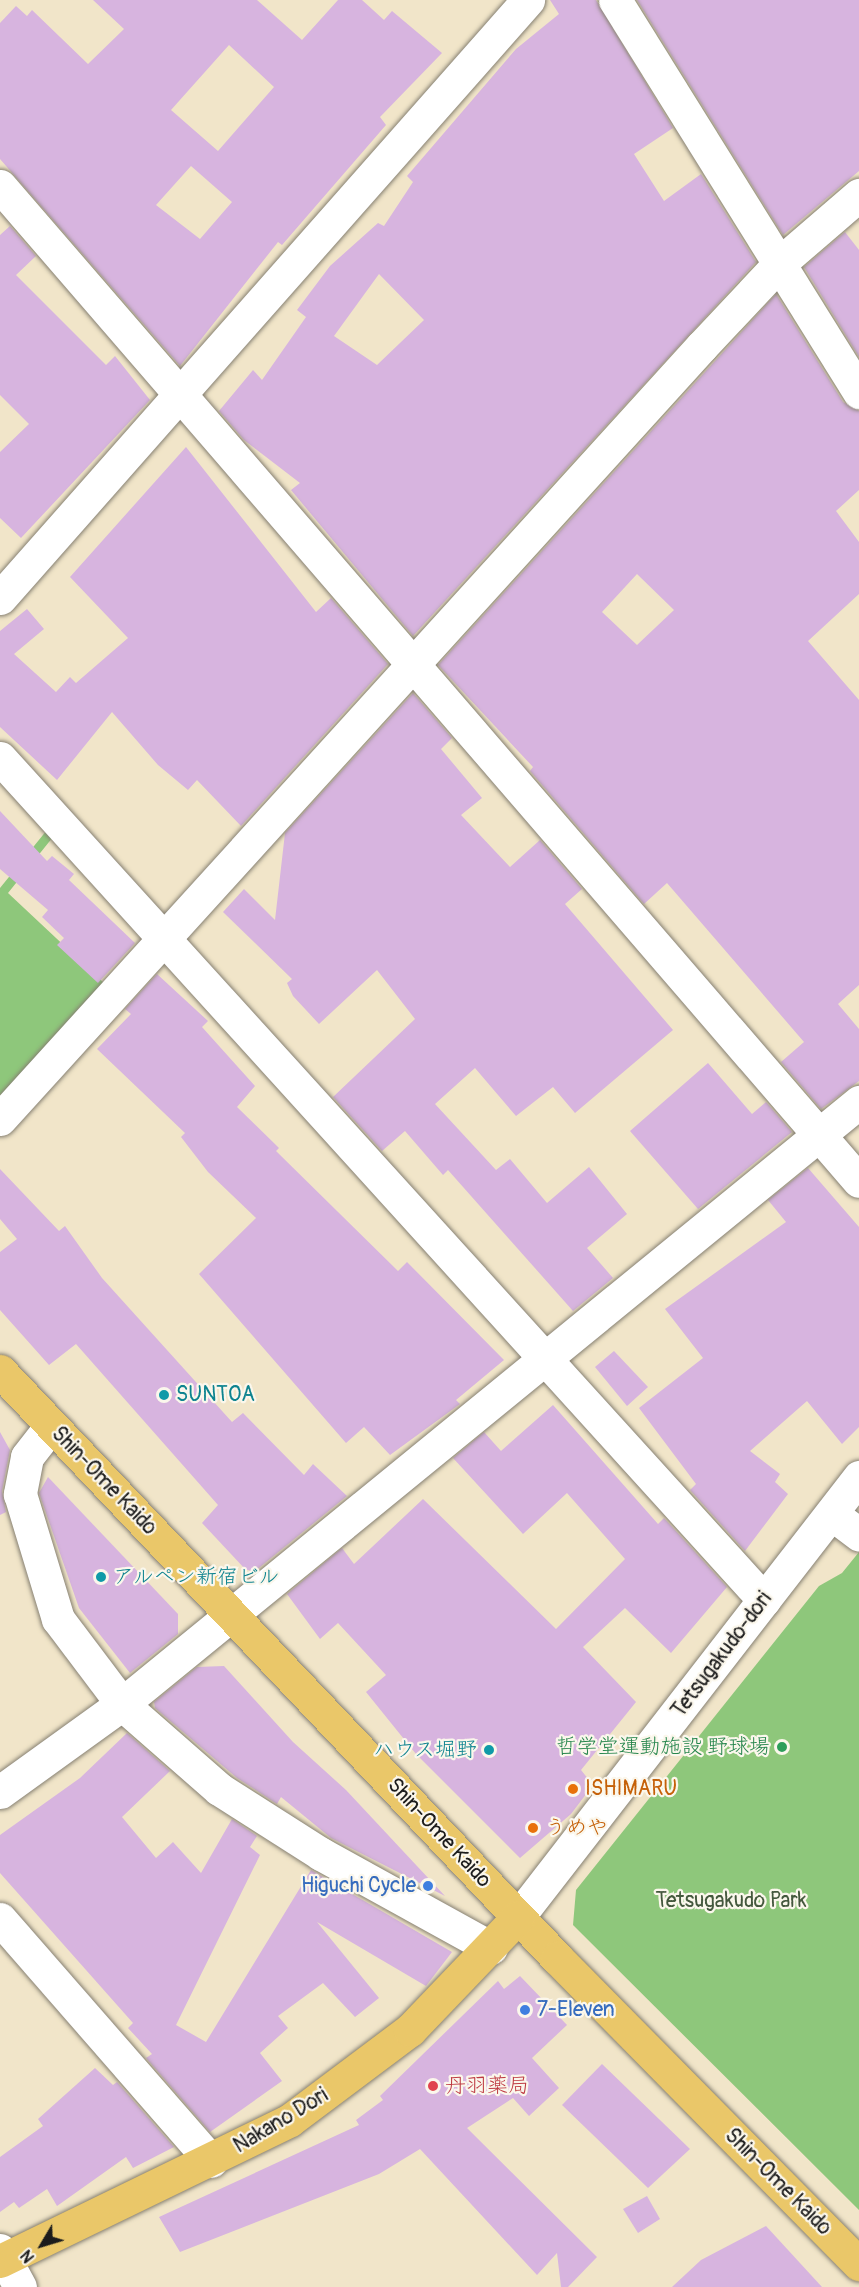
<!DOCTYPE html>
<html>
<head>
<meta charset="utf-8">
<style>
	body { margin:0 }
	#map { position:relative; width:859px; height:2287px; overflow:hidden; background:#f1e5c9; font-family:Pangolin,"Klee One",sans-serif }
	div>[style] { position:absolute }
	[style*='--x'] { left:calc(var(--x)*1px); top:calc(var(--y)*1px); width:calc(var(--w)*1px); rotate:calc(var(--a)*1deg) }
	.green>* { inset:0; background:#8ec77b }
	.building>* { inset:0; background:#d7b4df }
	.roads { filter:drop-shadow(0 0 2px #868072) drop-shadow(0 0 2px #868072) }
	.minor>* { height:33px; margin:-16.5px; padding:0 16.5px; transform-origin:16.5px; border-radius:16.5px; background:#fff }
	.major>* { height:33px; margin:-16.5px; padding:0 16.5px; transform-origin:16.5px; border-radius:16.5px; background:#eac769 }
	.dots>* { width:16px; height:16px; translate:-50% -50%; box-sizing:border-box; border:3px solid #fbf7ec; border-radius:50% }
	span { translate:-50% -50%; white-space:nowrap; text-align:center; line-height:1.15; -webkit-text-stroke:4.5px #fbf7ec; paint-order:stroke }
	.culture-label { font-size:21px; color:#0d838f }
	.left { translate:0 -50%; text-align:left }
	.right { translate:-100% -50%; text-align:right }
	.street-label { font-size:21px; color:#1c1c1c }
	.leisure-label { font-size:21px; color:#27864d }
	.food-label { font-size:21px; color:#c56008 }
	.shop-label { font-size:21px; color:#366cbe }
	.park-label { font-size:21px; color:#44583d }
	.health-label { font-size:21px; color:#be3a42 }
	.north { position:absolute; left:12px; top:2215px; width:60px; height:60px; -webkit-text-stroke:4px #fbf7ec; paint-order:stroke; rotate:232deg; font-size:16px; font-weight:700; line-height:24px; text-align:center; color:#1c1c1c }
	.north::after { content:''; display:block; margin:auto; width:21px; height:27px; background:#1c1c1c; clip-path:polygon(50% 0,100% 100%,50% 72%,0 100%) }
</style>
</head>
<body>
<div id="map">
	<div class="green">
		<div style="clip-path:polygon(47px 830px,53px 837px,8px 893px,104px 983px,0 1096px,0 888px)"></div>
		<div style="clip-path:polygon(859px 1552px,859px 2210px,573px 1925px,576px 1890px,819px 1586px,842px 1573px)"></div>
	</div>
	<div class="building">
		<div style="clip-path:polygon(evenodd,93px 0,257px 0,302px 40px,338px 0,362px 0,384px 20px,392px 11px,442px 53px,380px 117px,386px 125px,282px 245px,278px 242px,180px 366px,0 159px,0 23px,16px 6px,27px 16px,32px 10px,88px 64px,124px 29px,93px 0,229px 45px,274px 87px,218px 151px,171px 110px,229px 45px,93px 0,191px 166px,232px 202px,200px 239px,156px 205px,191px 166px)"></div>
		<div style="clip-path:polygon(evenodd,550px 0,596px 0,673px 128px,634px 154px,664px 201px,701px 174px,756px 262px,413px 636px,291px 490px,300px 483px,244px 440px,219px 411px,253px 370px,262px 380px,306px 317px,297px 310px,330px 266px,378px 223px,384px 226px,413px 182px,407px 176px,516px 49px,559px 14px,550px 0,379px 274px,424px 320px,377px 365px,334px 336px,379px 274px)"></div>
		<div style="clip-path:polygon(637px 0,859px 0,859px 171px,783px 235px)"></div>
		<div style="clip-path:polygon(10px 226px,36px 256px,16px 275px,106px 365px,115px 356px,150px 400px,21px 538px,0 518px,0 452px,29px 424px,0 395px,0 235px)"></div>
		<div style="clip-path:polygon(845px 232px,859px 250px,859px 357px,804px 267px)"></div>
		<div style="clip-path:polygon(evenodd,776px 294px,843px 402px,859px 411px,859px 490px,836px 511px,859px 542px,859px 594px,808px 641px,859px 700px,859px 985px,838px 1004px,859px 1029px,859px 1081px,821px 1109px,781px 1062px,804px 1042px,667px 883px,644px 904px,530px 771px,533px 767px,438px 665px,776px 294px,637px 574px,674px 610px,637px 645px,602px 612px,637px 574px)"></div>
		<div style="clip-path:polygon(186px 447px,316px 612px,331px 598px,388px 664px,241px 826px,197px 780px,188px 790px,158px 765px,112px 712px,57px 780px,0 727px,0 631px,27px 609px,44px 629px,14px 654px,56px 692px,70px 677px,76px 683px,128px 638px,70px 577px)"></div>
		<div style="clip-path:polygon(413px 693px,452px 738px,441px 749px,482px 798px,461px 815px,510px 867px,540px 840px,582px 889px,565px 904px,673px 1030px,575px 1113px,553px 1087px,516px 1116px,475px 1068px,435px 1104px,496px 1170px,510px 1159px,547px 1203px,589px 1167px,627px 1214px,587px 1248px,613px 1278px,573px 1311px,448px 1170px,443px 1175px,405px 1131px,382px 1151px,333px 1097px,415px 1019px,377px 970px,319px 1024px,293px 996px,287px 983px,292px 979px,223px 912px,244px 889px,275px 920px,285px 833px)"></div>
		<div style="clip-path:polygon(0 811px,47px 861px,52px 856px,74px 874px,69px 880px,135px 943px,98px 983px,57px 945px,64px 938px,42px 917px,48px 910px,0 869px)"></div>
		<div style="clip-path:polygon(157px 974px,208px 1021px,202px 1027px,255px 1086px,237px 1107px,279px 1148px,276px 1151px,398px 1271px,407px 1262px,504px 1360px,456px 1400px,460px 1404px,390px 1455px,364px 1427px,346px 1443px,199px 1274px,256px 1218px,208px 1172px,181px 1137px,185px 1133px,97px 1049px,131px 1014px,125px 1009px)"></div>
		<div style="clip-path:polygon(708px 1063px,752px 1114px,766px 1102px,792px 1132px,698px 1209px,630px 1131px)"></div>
		<div style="clip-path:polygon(808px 1168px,859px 1227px,859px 1427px,842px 1444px,807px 1401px,750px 1451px,780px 1474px,775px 1482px,788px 1494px,745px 1551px,690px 1490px,696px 1484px,639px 1408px,703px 1358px,665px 1309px,786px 1222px,768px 1200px)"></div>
		<div style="clip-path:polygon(0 1169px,59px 1231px,65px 1226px,102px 1278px,232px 1422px,243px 1413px,304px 1475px,313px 1464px,347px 1496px,254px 1572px,245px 1569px,202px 1523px,218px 1505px,76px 1344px,49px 1365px,0 1310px,0 1252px,17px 1239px,0 1219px)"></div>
		<div style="clip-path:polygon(614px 1351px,648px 1387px,627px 1406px,595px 1367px)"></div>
		<div style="clip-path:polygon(553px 1405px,658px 1524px,664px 1518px,727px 1587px,671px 1653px,625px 1608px,583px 1647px,636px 1702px,581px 1770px,593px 1785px,571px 1814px,520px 1858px,416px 1754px,366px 1692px,386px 1675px,338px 1623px,320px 1639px,287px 1594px,342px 1548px,354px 1564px,423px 1499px,556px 1629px,625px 1559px,567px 1493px,523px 1534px,453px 1458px,484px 1432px,501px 1451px)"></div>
		<div style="clip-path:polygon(0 1432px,10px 1450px,2px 1491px,6px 1512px,0 1515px)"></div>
		<div style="clip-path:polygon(48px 1477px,178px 1614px,178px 1634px,130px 1673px,79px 1608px,39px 1493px)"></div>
		<div style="clip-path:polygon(224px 1666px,293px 1742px,346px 1790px,445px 1896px,331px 1838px,281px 1797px,277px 1804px,237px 1778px,155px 1708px,154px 1702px,197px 1667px)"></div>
		<div style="clip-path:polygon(127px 1733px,170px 1771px,122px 1817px,156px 1858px,173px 1842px,201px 1873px,232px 1819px,257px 1836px,250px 1847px,260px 1855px,176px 2025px,206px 2042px,311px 1870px,452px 1952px,426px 1986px,317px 1922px,379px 1998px,355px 2017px,323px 1983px,278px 2016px,288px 2028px,260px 2053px,282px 2081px,210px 2132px,146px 2058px,152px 2054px,128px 2028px,133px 2023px,0 1873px,0 1835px,80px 1778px)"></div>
		<div style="clip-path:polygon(520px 1976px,567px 2025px,532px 2058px,559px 2088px,529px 2116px,513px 2098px,467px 2128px,597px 2257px,568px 2287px,561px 2287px,557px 2253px,537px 2275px,420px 2149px,379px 2174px,180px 2252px,159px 2217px,359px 2125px,356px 2120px,383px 2100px,380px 2096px,498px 1981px,504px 1989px)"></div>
		<div style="clip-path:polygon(602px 2064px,690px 2149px,648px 2188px,562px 2105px)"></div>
		<div style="clip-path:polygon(95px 2068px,113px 2085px,117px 2082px,174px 2147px,133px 2168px,126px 2157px,57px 2206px,47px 2189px,19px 2208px,14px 2202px,0 2212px,0 2157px,43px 2126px,38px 2119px)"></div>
		<div style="clip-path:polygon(647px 2196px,660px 2219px,638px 2233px,623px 2209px)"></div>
		<div style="clip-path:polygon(766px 2226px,822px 2287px,672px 2287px,701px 2260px)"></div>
	</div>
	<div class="roads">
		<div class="minor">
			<div style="--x:615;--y:0;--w:462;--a:58.1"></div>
			<div style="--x:0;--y:186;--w:1314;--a:49.2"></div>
			<div style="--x:0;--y:598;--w:798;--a:-48.56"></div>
			<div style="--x:0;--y:758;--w:1137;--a:47.78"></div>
			<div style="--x:0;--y:1119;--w:1044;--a:-47.76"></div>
			<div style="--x:702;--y:346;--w:115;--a:-46.8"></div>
			<div style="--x:781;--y:262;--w:103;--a:-40.7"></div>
			<div style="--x:51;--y:1426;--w:39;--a:128"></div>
			<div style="--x:27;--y:1457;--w:38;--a:101"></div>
			<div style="--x:20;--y:1494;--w:131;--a:73.1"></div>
			<div style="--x:58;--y:1619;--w:106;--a:53"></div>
			<div style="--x:122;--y:1704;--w:129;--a:41.2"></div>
			<div style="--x:219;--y:1789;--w:121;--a:32.5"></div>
			<div style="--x:321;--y:1854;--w:194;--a:28.9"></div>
			<div style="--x:832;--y:1514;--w:34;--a:37"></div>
			<div style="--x:0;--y:1792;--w:150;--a:-35.8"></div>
			<div style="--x:122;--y:1704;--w:952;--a:-39.24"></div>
			<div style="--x:518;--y:1917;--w:557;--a:-52.22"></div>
			<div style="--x:0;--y:1919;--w:321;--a:48.9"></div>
			<div style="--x:0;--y:2250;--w:42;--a:61.6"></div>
		</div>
		<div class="major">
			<div style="--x:0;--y:1371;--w:809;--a:46.5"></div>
			<div style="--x:557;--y:1958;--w:430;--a:45.4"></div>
			<div style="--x:0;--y:2261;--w:322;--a:-25.9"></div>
			<div style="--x:290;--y:2120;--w:150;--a:-36.9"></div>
			<div style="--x:410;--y:2030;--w:156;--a:-46.3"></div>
		</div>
	</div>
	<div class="dots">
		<div style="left:164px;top:1395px;background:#0f9aa8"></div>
		<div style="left:101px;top:1577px;background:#0f9aa8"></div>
		<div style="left:782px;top:1747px;background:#2e9e5b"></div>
		<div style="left:489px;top:1750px;background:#0f9aa8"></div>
		<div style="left:573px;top:1789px;background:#e8710a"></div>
		<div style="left:533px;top:1828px;background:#e8710a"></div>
		<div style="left:428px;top:1886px;background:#3f7fe0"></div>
		<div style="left:525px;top:2010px;background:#3f7fe0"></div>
		<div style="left:433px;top:2086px;background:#e0444e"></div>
	</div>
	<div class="culture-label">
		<span class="left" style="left:176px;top:1395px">SUNTOA</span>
		<span class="left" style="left:113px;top:1577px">アルペン新宿ビル</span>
		<span class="right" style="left:477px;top:1750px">ハウス堀野</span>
	</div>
	<div class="street-label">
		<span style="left:104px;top:1481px;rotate:46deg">Shin-Ome Kaido</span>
		<span style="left:722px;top:1655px;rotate:-53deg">Tetsugakudo-dori</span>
		<span style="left:439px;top:1833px;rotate:47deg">Shin-Ome Kaido</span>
		<span style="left:281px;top:2121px;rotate:-31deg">Nakano Dori</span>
		<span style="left:778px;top:2182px;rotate:45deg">Shin-Ome Kaido</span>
	</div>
	<div class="leisure-label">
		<span class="right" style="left:770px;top:1747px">哲学堂運動施設 野球場</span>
	</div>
	<div class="food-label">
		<span class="left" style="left:585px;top:1789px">ISHIMARU</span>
		<span class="left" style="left:545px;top:1828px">うめや</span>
	</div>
	<div class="shop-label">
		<span class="right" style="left:416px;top:1886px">Higuchi Cycle</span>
		<span class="left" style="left:537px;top:2010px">7-Eleven</span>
	</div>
	<div class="park-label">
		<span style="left:731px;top:1901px">Tetsugakudo Park</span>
	</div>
	<div class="health-label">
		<span class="left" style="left:445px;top:2086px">丹羽薬局</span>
	</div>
	<div class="north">N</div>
</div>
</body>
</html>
